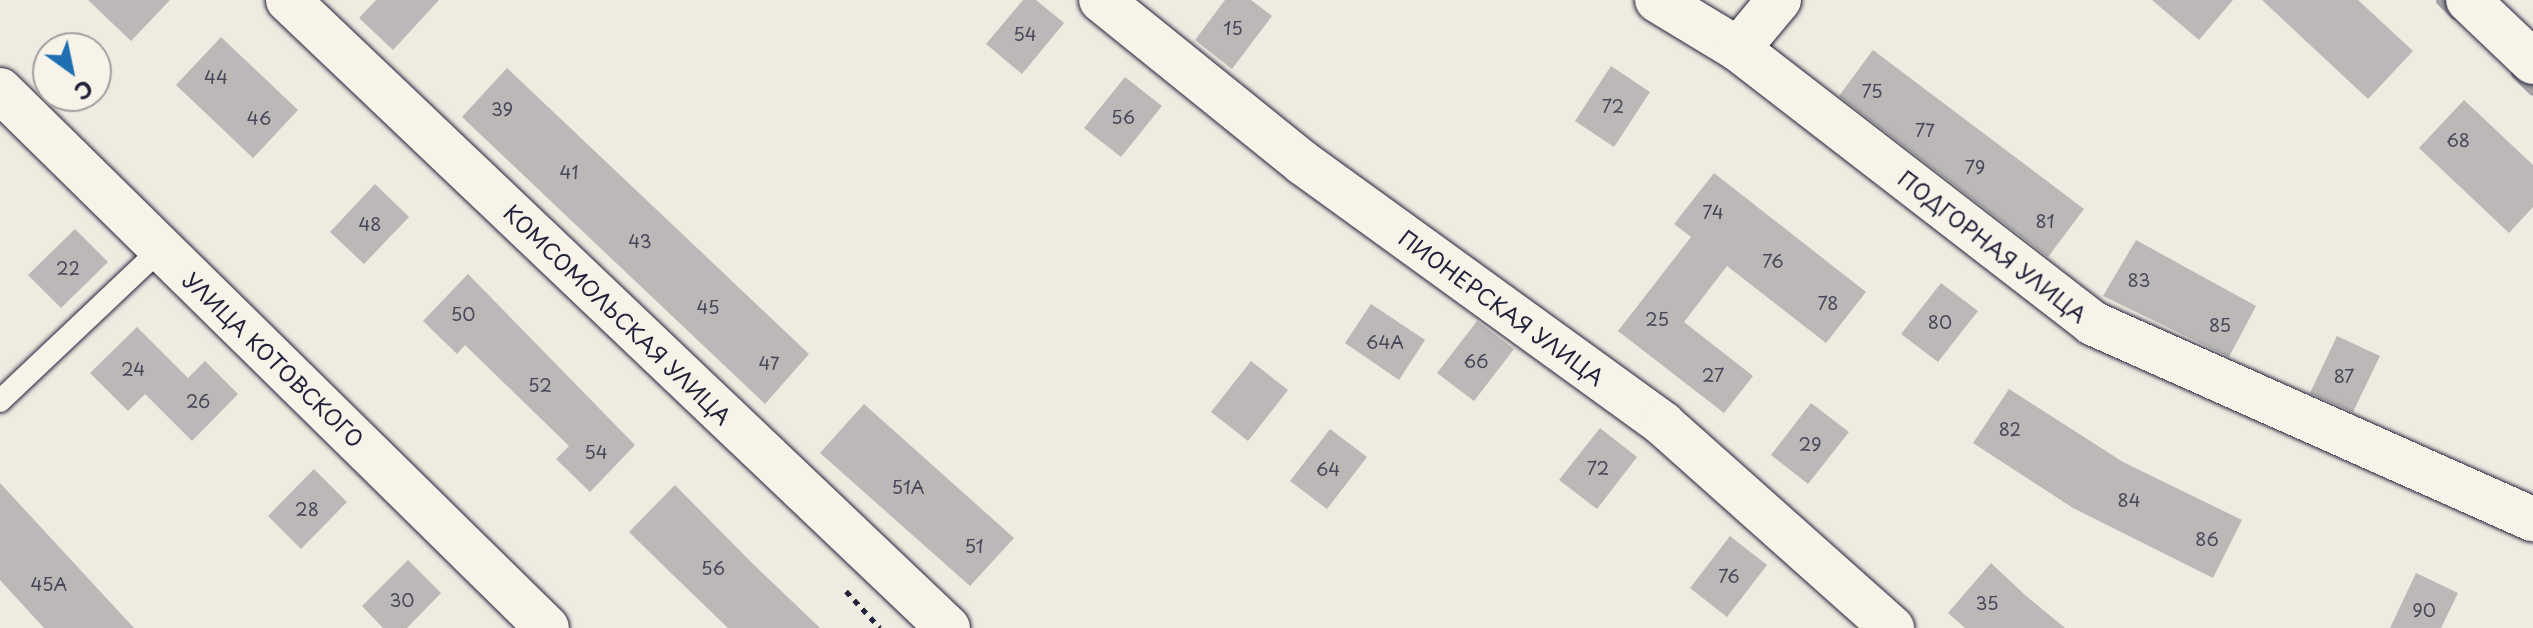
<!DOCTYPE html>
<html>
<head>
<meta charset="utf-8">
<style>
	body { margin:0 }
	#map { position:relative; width:2533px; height:628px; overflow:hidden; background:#eeebe1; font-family:"Playpen Sans",sans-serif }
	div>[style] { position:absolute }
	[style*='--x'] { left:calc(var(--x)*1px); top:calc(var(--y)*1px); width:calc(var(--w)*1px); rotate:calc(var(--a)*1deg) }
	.stream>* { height:11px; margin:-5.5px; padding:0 5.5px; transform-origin:5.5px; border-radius:5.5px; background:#a6a3a6 }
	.building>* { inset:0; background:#bbb8b7 }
	.path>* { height:5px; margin-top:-2.5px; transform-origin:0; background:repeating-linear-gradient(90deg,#22223b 0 6px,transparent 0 12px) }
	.roads { filter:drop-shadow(0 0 2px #22223b) drop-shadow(0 0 2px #22223b) }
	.service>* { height:22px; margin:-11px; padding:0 11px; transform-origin:11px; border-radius:11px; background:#f7f3e8 }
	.minor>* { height:44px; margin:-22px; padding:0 22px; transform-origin:22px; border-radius:22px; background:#f7f3e8 }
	span { translate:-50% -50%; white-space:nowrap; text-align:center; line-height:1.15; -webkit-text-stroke:7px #f7f3e8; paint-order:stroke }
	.number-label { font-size:18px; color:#48485a }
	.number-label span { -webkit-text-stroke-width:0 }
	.street-label { font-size:22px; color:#22223b }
	.north { position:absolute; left:32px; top:32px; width:80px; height:80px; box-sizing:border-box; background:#f7f3e8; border:2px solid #a29fa3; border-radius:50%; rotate:147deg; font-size:22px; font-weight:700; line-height:32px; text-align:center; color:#22223b }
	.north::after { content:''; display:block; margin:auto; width:28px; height:36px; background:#1f6fb2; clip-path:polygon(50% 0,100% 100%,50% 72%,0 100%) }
</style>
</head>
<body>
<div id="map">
	<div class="stream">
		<div style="--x:2441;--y:0;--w:20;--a:45"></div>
		<div style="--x:2516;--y:73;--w:24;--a:45"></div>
	</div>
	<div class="building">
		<div style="clip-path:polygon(88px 0,170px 0,131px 41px)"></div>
		<div style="clip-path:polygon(376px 0,439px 0,393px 50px,359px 18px)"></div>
		<div style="clip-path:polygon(1023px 0,1036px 0,1064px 23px,1022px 74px,986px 44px)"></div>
		<div style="clip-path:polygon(1225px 0,1251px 0,1272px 16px,1232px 69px,1195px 40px)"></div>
		<div style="clip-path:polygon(2152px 0,2233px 0,2199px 40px)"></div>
		<div style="clip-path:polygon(2262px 0,2358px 0,2413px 51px,2368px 99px)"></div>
		<div style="clip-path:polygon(221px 37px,298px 110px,253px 158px,176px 85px)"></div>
		<div style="clip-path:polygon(1873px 50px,2084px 209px,2048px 257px,1839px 96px)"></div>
		<div style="clip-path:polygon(1611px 66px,1650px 92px,1614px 147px,1575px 121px)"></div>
		<div style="clip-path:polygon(507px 68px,809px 354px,765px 404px,462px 117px)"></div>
		<div style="clip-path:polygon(1125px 77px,1162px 106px,1121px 157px,1084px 128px)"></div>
		<div style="clip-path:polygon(2464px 100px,2533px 165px,2533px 207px,2509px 233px,2419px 148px)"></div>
		<div style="clip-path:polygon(1714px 173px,1866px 292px,1826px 343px,1727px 266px,1684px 322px,1753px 376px,1724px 413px,1618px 331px,1691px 237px,1674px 224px)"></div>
		<div style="clip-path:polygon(375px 184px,409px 217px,364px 264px,330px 232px)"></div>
		<div style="clip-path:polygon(75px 229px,108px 262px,61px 308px,28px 275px)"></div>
		<div style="clip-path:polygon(2136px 240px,2256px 306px,2229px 357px,2103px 296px)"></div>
		<div style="clip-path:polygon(468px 274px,635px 445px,590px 492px,556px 459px,569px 446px,465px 345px,457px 354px,423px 321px)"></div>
		<div style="clip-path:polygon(1941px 283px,1978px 311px,1938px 362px,1901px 334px)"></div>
		<div style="clip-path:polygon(1371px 304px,1425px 340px,1399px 380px,1345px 343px)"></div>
		<div style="clip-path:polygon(1477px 321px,1514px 349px,1474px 401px,1437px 373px)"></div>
		<div style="clip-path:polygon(137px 327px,188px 378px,205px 361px,238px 394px,192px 441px,145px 394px,128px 411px,90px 373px)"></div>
		<div style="clip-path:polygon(2337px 336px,2380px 356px,2353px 412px,2310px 393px)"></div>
		<div style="clip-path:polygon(1251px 361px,1288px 390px,1248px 441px,1211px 412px)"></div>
		<div style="clip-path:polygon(2009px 389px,2123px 462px,2242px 520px,2213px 578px,2073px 508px,1973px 443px)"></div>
		<div style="clip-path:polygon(1811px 403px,1849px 432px,1808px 484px,1771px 455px)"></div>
		<div style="clip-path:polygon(864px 404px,1014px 538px,970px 586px,820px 453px)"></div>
		<div style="clip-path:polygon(1600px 428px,1637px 457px,1597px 509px,1559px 480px)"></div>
		<div style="clip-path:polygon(1330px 429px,1367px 457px,1327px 509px,1290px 481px)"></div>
		<div style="clip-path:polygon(314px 469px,347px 502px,301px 549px,268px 516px)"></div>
		<div style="clip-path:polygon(0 483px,61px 549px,134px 628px,44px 628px,0 580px)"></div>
		<div style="clip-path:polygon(675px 485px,751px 562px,820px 628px,728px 628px,673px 575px,629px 532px)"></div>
		<div style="clip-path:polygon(1730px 536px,1767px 565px,1727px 617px,1690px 588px)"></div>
		<div style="clip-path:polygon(408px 560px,441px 593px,407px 628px,383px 628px,362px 606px)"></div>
		<div style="clip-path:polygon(1991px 563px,2025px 595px,2065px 628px,1965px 628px,1948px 613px)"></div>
		<div style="clip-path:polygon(2416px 573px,2458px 593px,2441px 628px,2390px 628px)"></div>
	</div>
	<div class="path">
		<div style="--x:846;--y:591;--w:50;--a:47.4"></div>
	</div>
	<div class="roads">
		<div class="service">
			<div style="--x:0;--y:401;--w:221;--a:-43.4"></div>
		</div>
		<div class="minor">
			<div style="--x:288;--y:0;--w:911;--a:43.58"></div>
			<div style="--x:1101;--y:0;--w:260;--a:38.9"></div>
			<div style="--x:1303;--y:163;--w:445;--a:35.9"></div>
			<div style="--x:1663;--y:424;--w:307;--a:41.7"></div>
			<div style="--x:1657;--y:0;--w:95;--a:31.2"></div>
			<div style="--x:1738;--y:49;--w:448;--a:37.7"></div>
			<div style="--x:2092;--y:323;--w:483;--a:24"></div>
			<div style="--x:2468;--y:0;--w:90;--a:43.6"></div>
			<div style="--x:1738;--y:49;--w:64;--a:-50.1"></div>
			<div style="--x:0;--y:90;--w:767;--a:44.52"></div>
		</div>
	</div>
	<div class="number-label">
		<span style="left:1233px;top:28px">15</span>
		<span style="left:1025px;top:34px">54</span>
		<span style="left:216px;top:77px">44</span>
		<span style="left:1872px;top:91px">75</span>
		<span style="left:1613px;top:106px">72</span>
		<span style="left:502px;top:109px">39</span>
		<span style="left:1123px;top:117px">56</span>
		<span style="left:259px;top:118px">46</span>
		<span style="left:1925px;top:130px">77</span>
		<span style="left:2458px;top:140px">68</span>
		<span style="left:1975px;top:167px">79</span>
		<span style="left:569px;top:172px">41</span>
		<span style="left:1713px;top:212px">74</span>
		<span style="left:2045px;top:221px">81</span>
		<span style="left:370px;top:224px">48</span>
		<span style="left:640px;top:241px">43</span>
		<span style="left:1773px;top:261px">76</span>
		<span style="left:68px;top:268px">22</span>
		<span style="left:2139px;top:280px">83</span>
		<span style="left:1828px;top:303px">78</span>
		<span style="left:708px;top:307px">45</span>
		<span style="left:463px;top:314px">50</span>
		<span style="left:1657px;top:319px">25</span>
		<span style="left:1940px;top:322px">80</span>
		<span style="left:2220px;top:325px">85</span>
		<span style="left:1385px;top:342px">64А</span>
		<span style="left:1476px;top:361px">66</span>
		<span style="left:769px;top:363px">47</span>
		<span style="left:133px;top:369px">24</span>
		<span style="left:1713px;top:375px">27</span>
		<span style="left:2344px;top:376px">87</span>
		<span style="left:540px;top:385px">52</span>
		<span style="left:198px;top:401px">26</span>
		<span style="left:2010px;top:429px">82</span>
		<span style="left:1810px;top:444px">29</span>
		<span style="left:596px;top:452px">54</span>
		<span style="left:1598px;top:468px">72</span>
		<span style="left:1328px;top:469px">64</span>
		<span style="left:908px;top:487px">51А</span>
		<span style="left:2129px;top:500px">84</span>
		<span style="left:307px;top:509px">28</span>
		<span style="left:2207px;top:539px">86</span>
		<span style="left:974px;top:546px">51</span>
		<span style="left:713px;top:568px">56</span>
		<span style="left:1729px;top:576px">76</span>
		<span style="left:49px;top:584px">45А</span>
		<span style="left:402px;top:600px">30</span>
		<span style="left:1987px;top:603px">35</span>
		<span style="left:2424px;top:610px">90</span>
	</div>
	<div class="street-label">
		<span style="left:1993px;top:246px;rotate:38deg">ПОДГОРНАЯ УЛИЦА</span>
		<span style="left:1502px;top:307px;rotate:36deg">ПИОНЕРСКАЯ УЛИЦА</span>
		<span style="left:618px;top:314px;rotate:44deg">КОМСОМОЛЬСКАЯ УЛИЦА</span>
		<span style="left:274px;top:359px;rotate:44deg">УЛИЦА КОТОВСКОГО</span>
	</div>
	<div class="north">С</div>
</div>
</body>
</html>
